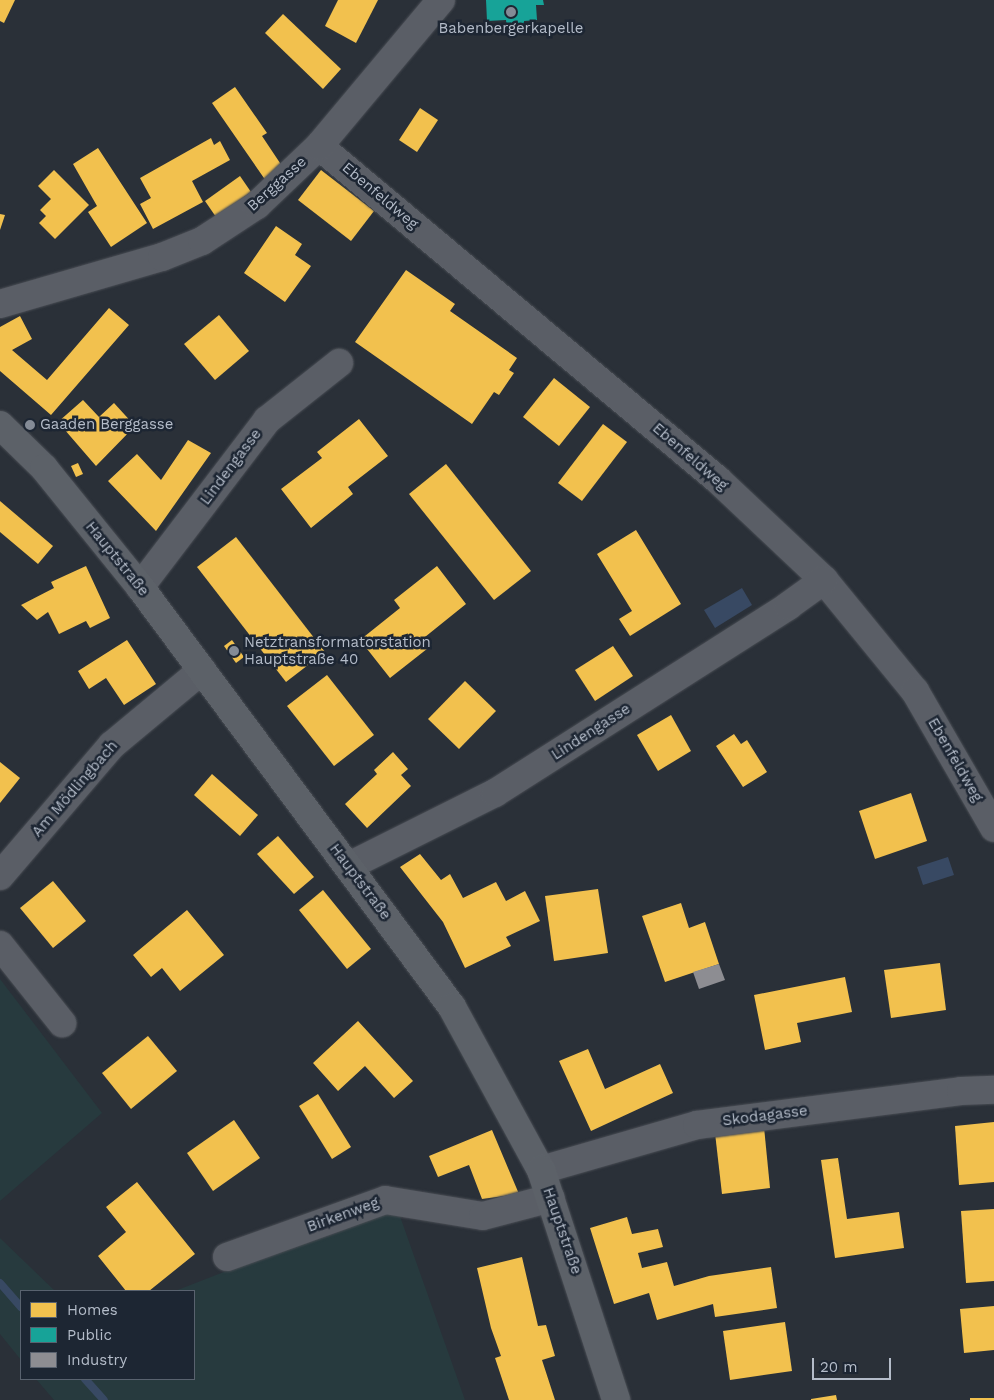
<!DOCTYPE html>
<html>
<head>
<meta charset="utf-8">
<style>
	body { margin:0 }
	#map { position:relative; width:994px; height:1400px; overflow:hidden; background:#2a3038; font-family:"Work Sans",sans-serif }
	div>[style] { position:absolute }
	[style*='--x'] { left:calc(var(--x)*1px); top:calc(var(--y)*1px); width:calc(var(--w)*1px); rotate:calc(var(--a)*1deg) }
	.green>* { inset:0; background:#273a3e }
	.water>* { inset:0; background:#384963 }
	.homes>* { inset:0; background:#f2c14e }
	.public>* { inset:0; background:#17a398 }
	.industry>* { inset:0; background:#8d8d92 }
	.stream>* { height:8px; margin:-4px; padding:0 4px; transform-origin:4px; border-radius:4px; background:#384963 }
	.roads { filter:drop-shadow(0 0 1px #484c53) drop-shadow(0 0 1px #484c53) }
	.minor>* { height:28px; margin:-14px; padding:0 14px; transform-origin:14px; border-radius:14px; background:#5a5e66 }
	.major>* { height:28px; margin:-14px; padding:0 14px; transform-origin:14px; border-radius:14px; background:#5c6168 }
	.dots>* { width:14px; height:14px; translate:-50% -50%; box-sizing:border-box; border:2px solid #1d2633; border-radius:50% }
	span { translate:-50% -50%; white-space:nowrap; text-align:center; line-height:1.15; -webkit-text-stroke:5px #1d2633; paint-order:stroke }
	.poi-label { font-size:15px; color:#b4bcc9 }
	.left { translate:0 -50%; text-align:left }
	.street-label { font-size:15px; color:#b4bcc9 }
	.legend { position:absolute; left:20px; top:1290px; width:175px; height:90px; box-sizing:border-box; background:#1d2633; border:1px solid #59626f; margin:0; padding:6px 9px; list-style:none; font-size:15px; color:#b4bcc9 }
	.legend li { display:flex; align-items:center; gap:10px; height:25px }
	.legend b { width:25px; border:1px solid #59626f }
	.scale { position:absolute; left:812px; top:1358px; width:79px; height:22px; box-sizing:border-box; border:2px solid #b4bcc9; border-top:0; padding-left:6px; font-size:15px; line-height:18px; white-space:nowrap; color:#b4bcc9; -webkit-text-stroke:4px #1d2633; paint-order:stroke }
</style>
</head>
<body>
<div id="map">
	<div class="green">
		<div style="clip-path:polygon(0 979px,102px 1113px,0 1201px)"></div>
		<div style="clip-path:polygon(396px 1205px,465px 1400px,54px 1400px,36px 1379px,194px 1379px,194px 1291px,175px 1291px)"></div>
		<div style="clip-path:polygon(0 1238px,55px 1291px,21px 1291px,21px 1360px,0 1334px)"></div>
	</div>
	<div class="water">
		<div style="clip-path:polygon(742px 588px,752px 605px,715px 628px,704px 610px)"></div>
		<div style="clip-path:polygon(948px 857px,954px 875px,923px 885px,917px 867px)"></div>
	</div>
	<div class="homes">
		<div style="clip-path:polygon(0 0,15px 0,4px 23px,0 21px)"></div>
		<div style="clip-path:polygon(338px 0,378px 0,356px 43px,325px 26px)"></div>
		<div style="clip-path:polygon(283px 14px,341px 69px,323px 89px,265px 33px)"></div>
		<div style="clip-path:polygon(235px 87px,267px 133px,262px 136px,284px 169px,266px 181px,212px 103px)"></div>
		<div style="clip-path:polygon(420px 108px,438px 120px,417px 152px,399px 140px)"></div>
		<div style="clip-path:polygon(211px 138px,214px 145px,220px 141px,230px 160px,192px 181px,203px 202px,153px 229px,140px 204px,151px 198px,140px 178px)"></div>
		<div style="clip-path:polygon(98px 148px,147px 223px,111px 247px,88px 212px,97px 206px,73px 164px)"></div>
		<div style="clip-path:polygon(54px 170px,89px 205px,55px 239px,39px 223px,46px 216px,40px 210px,51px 199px,38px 186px)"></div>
		<div style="clip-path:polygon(321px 170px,374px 211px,351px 241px,298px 200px)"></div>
		<div style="clip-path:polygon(240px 176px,251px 192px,216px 217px,205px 201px)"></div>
		<div style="clip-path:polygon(0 214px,5px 215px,0 230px)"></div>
		<div style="clip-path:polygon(276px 226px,302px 244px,295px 255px,311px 266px,285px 302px,244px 273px)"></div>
		<div style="clip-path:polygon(406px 270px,455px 304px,450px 311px,517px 358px,509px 370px,514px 373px,499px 395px,494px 392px,472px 424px,355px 342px)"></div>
		<div style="clip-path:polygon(109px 308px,129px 325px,51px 415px,0 371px,0 327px,20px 316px,32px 339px,12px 350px,47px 380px)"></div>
		<div style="clip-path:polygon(219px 315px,249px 351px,215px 380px,184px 344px)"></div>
		<div style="clip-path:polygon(554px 378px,590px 407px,559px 446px,523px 417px)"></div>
		<div style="clip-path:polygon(83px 400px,99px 417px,114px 403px,135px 426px,96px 466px,58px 422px)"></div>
		<div style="clip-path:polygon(359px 419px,388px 456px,348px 487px,353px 494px,311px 528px,281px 489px,322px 458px,317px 452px)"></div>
		<div style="clip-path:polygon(603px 424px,627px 442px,582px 501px,558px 483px)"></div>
		<div style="clip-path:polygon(188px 440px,211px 453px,156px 531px,108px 481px,137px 454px,161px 480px)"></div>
		<div style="clip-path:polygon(78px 463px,83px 474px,76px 477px,71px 466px)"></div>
		<div style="clip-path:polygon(446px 464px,531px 571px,494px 600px,409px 494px)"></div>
		<div style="clip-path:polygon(0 501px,53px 546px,38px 564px,0 532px)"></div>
		<div style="clip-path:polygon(636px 530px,681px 604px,630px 636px,619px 619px,632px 611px,597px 554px)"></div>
		<div style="clip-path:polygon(236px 537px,325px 652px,286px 682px,197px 567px)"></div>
		<div style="clip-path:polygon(86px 566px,110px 618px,90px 628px,86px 621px,59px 634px,48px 612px,37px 620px,21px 605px,54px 588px,51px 582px)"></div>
		<div style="clip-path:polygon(437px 566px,466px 604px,425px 637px,432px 645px,390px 678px,360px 640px,400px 608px,394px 600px)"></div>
		<div style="clip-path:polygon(127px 640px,156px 684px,124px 705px,106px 678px,89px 689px,78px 671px)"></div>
		<div style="clip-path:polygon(232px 640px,244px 657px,236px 663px,224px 646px)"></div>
		<div style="clip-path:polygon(613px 646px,633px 676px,595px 701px,575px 670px)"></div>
		<div style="clip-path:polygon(327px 675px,374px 735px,334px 766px,287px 706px)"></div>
		<div style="clip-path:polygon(465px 681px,496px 711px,459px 749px,428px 719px)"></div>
		<div style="clip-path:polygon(671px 715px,691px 751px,658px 771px,637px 735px)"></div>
		<div style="clip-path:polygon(734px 734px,741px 744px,747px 740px,767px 772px,743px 787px,716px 746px)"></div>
		<div style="clip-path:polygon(393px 752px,408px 769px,401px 775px,411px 786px,367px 828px,345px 804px,377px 774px,374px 770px)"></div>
		<div style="clip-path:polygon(0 762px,20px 778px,0 803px)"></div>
		<div style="clip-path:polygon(212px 774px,258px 815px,240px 836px,194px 795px)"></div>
		<div style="clip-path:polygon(911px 793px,927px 841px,875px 859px,859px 811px)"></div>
		<div style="clip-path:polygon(278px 836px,314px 877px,294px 894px,257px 854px)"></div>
		<div style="clip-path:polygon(420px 854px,441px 880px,450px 874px,463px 898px,496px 882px,506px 901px,525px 891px,540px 921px,506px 937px,511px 946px,465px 968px,443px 922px,400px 867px)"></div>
		<div style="clip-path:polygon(53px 881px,86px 921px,53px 948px,20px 908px)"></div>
		<div style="clip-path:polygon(598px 889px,608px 953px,554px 961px,545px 896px)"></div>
		<div style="clip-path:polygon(323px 890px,371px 949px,347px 969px,299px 910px)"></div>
		<div style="clip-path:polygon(681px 903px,689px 928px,705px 922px,719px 964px,665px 982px,642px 916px)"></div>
		<div style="clip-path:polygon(187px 910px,224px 955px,180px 991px,162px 968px,151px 977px,133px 955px)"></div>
		<div style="clip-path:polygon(940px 963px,946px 1010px,891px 1018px,884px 970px)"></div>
		<div style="clip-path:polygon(845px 977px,852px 1012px,797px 1023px,801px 1042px,765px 1050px,754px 995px)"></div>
		<div style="clip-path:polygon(358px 1021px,413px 1081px,394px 1098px,365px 1066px,338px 1091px,313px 1063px)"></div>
		<div style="clip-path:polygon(148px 1036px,177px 1071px,131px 1109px,102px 1073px)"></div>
		<div style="clip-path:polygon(588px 1049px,605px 1089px,660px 1064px,673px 1093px,591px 1131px,559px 1061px)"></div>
		<div style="clip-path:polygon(318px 1094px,351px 1147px,332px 1159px,299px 1106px)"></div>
		<div style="clip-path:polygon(234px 1120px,260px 1158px,213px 1191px,187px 1153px)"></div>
		<div style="clip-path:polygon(994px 1122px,994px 1182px,959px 1185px,955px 1126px)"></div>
		<div style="clip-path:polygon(764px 1127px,770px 1188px,722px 1194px,715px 1133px)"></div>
		<div style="clip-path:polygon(492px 1130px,519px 1194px,482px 1199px,469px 1165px,438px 1177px,429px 1156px)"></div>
		<div style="clip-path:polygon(838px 1158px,847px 1219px,899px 1212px,904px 1248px,835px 1258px,821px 1160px)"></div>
		<div style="clip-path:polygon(137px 1182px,195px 1254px,149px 1291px,126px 1291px,98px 1256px,126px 1232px,106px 1207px)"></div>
		<div style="clip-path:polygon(994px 1209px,994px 1281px,966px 1283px,961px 1211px)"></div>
		<div style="clip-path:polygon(627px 1217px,632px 1234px,658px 1229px,663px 1247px,638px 1253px,642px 1268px,667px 1262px,674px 1286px,709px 1276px,771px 1267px,777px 1308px,715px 1317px,713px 1304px,657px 1320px,649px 1293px,614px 1304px,590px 1228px)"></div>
		<div style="clip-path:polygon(522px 1257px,538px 1326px,546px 1325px,555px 1356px,542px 1360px,555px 1400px,509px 1400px,495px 1358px,501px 1356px,491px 1328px,477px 1268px)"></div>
		<div style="clip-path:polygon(994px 1306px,994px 1350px,964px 1353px,960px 1309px)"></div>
		<div style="clip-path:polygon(785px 1322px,792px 1371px,730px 1380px,723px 1331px)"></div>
		<div style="clip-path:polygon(836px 1395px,837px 1400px,811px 1400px,811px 1399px)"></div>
		<div style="clip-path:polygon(970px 1398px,994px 1398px,994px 1400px,970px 1400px)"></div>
	</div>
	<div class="public">
		<div style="clip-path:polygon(486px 0,543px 0,544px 5px,536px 5px,537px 20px,524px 21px,524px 28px,507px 29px,506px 20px,487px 21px)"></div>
	</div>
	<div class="industry">
		<div style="clip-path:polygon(719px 964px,725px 980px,699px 989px,693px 972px)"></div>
	</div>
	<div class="stream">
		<div style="--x:0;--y:1283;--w:32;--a:49"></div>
		<div style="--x:85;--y:1379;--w:28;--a:48"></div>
	</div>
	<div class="roads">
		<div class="minor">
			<div style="--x:319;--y:146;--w:520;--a:39.93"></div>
			<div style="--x:718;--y:480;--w:146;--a:43.3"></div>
			<div style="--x:824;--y:580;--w:144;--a:50.7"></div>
			<div style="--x:915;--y:691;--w:158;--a:60"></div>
			<div style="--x:0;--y:304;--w:169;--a:-16.2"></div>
			<div style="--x:162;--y:257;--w:43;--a:-21.8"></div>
			<div style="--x:202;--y:241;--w:66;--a:-33.2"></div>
			<div style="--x:257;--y:205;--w:86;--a:-43.6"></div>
			<div style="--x:319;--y:146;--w:190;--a:-50.1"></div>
			<div style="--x:140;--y:587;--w:210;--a:-52.7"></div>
			<div style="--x:267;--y:420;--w:92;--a:-38.4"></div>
			<div style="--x:349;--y:866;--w:163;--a:-26.6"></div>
			<div style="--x:495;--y:793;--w:348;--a:-32.5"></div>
			<div style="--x:788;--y:606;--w:44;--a:-35.8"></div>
			<div style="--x:0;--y:876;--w:172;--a:-49.5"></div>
			<div style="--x:112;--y:745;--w:117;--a:-39.8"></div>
			<div style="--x:0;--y:945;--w:100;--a:51.5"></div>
			<div style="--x:541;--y:1170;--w:162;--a:-16.1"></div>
			<div style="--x:697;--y:1125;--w:266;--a:-7.3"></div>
			<div style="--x:961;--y:1091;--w:33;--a:-2"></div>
			<div style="--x:227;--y:1257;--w:168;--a:-19.8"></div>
			<div style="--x:385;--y:1200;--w:99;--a:9.3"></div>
			<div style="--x:483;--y:1216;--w:70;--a:-14.8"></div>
		</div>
		<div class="major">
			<div style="--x:0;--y:425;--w:62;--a:44.3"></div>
			<div style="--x:44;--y:468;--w:153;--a:51.1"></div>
			<div style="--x:140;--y:587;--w:523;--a:53.39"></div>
			<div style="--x:452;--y:1007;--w:186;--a:61.4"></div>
			<div style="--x:541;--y:1170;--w:242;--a:71.9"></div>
		</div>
	</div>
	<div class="dots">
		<div style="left:511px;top:12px;background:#848b96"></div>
		<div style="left:30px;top:425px;background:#848b96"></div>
		<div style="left:234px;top:651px;background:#848b96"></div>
	</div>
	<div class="poi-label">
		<span style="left:511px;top:29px">Babenbergerkapelle</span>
		<span class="left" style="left:40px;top:425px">Gaaden Berggasse</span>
		<span class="left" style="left:244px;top:651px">Netztransformatorstation<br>Hauptstraße 40</span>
	</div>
	<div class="street-label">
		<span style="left:277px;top:184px;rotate:-42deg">Berggasse</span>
		<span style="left:380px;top:196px;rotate:40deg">Ebenfeldweg</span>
		<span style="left:690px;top:457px;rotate:41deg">Ebenfeldweg</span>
		<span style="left:231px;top:467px;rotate:-53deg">Lindengasse</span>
		<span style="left:117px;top:559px;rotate:51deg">Hauptstraße</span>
		<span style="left:591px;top:732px;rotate:-33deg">Lindengasse</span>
		<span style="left:955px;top:760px;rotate:60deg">Ebenfeldweg</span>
		<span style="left:75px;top:789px;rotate:-49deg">Am Mödlingbach</span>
		<span style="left:360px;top:882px;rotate:53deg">Hauptstraße</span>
		<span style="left:765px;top:1116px;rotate:-7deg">Skodagasse</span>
		<span style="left:343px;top:1215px;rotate:-20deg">Birkenweg</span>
		<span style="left:562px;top:1231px;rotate:71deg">Hauptstraße</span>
	</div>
	<ul class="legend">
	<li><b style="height:14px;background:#f2c14e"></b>Homes</li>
	<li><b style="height:14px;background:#17a398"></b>Public</li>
	<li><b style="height:14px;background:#8d8d92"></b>Industry</li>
	</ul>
	<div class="scale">20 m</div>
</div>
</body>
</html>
